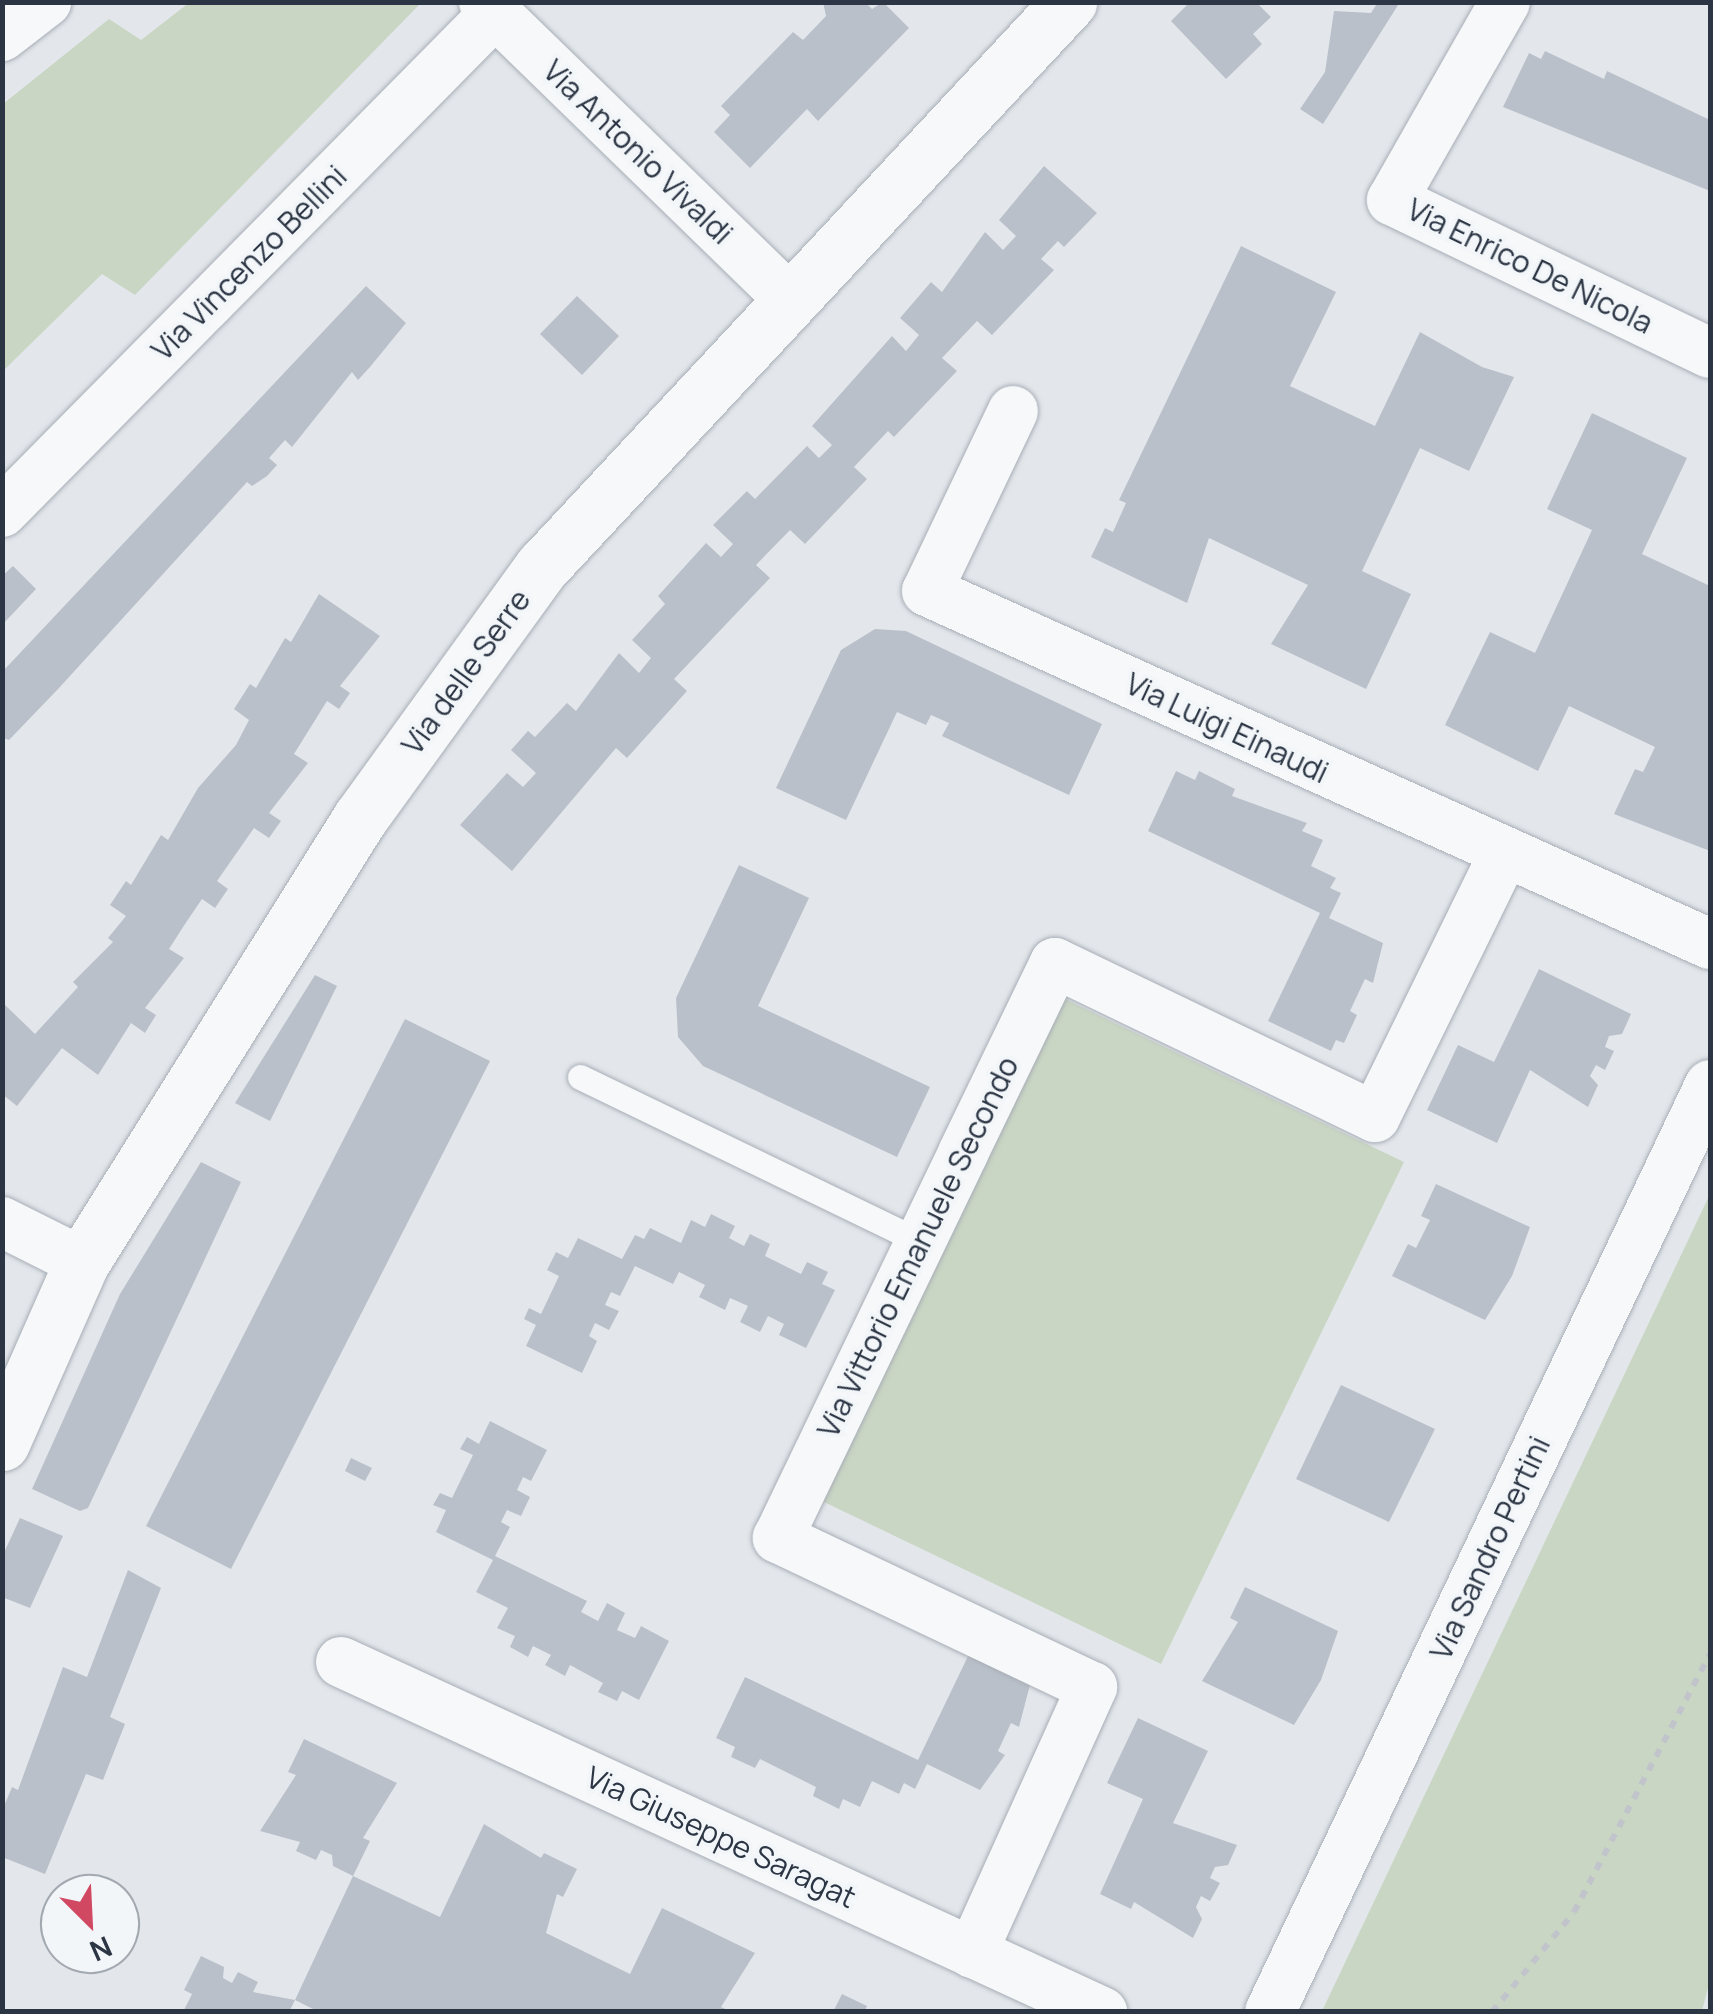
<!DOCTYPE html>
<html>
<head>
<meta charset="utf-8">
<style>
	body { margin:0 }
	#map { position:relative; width:1713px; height:2014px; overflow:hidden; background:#e3e7ec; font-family:Manrope,sans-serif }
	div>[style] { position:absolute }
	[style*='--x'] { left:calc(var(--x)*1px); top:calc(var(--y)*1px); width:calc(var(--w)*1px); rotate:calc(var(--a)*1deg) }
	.green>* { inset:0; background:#cad6c4 }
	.building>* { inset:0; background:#bac0c9 }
	.path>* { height:6px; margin-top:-3px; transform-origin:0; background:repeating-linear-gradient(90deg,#c1c5cb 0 8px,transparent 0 16px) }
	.roads { filter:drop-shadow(0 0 2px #a8aeb6) drop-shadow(0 0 2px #a8aeb6) }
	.service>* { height:25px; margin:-12.5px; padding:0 12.5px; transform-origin:12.5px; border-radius:12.5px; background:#f6f8fa }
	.minor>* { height:50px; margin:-25px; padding:0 25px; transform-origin:25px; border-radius:25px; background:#f6f8fa }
	.tertiary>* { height:55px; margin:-27.5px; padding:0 27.5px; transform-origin:27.5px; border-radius:27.5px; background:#f6f8fa }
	span { translate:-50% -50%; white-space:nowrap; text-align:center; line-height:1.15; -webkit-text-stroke:8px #f3f6f9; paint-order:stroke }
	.street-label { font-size:30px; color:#2b3544 }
	.frame { position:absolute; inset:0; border:5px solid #2b3544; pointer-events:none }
	.north { position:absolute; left:40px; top:1874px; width:100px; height:100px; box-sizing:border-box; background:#f3f6f9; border:2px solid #a3a9b1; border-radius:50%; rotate:156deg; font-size:28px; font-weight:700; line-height:40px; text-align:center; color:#2b3544 }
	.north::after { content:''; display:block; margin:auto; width:35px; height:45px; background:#d14863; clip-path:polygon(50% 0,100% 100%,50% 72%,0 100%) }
</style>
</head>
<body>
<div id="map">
	<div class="green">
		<div style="clip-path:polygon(190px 2px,420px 4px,135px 295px,102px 274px,3px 371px,3px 104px,109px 19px,141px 40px)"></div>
		<div style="clip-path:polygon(1065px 999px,1404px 1162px,1161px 1664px,822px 1501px)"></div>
		<div style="clip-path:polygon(1710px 1194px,1710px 1980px,1702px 2011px,1322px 2011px)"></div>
	</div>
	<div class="building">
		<div style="clip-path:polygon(823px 2px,865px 2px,872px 9px,883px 2px,909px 28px,818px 121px,807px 109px,750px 168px,714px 132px,730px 115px,721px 106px,793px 32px,803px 40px,826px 16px)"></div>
		<div style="clip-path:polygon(1190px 2px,1256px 2px,1271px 17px,1253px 34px,1262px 44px,1226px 79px,1171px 21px)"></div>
		<div style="clip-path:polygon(1378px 2px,1400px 2px,1323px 124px,1300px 109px,1325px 72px,1334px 11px,1371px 13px)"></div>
		<div style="clip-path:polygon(1545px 51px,1604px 79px,1607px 71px,1710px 120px,1710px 191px,1503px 107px,1529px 53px,1541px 59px)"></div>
		<div style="clip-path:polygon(1044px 166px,1097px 213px,1064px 247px,1058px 241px,1041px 259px,1054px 270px,992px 335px,977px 321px,942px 358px,957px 371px,894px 437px,888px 431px,854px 467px,867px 479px,805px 544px,790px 530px,756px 565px,770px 578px,674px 679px,687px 691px,627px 758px,616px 748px,512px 871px,460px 825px,507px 773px,523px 787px,536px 773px,511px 750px,528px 731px,535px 737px,567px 703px,576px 711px,619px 653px,639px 673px,651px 658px,632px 640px,665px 604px,658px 596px,706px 543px,721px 557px,733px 544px,713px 525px,747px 491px,755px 499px,807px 446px,819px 458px,832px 445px,812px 426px,892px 336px,906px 351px,919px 335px,900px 318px,931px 282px,942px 292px,985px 232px,1003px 250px,1016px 236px,999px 220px)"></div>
		<div style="clip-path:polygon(1241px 246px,1336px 292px,1290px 386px,1375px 426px,1420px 332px,1482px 367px,1514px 377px,1469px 471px,1420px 448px,1362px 571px,1411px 594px,1366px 689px,1271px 644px,1308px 585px,1209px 538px,1187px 603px,1091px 557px,1105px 528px,1113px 532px,1126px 503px,1119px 500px)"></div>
		<div style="clip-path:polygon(366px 286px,406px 323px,370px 367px,358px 380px,352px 372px,292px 447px,285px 440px,269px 458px,277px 465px,267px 476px,252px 486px,247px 482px,59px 688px,9px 740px,3px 738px,3px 671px)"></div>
		<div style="clip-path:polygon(577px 296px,619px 336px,582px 375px,540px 334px)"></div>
		<div style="clip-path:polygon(1592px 413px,1687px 458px,1642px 554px,1710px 586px,1710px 851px,1614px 814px,1635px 769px,1643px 772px,1655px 747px,1569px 706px,1538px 771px,1445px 725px,1490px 632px,1535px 653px,1592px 530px,1547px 509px)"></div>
		<div style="clip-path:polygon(13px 566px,36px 589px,2px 625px,2px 576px)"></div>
		<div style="clip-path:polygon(319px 594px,380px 636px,340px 686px,350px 693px,339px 709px,327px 701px,294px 754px,308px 763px,269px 813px,281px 821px,269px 838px,254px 828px,217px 881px,228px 889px,215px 908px,202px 899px,185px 924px,169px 949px,184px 958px,145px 1008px,156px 1015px,145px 1033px,131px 1023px,98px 1075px,62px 1048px,17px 1106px,2px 1094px,2px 1002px,35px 1034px,78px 987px,73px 982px,113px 942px,108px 938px,126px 916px,110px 905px,126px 881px,131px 885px,161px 835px,168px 840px,198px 788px,236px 745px,249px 720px,234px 709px,250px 684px,256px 688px,285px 638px,291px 642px)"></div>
		<div style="clip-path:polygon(875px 629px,906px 631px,1102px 724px,1069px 795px,942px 736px,949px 723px,931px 715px,926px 725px,897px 712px,846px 820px,776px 788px,841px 650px)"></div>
		<div style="clip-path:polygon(1176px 771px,1195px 780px,1199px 771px,1235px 789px,1232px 796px,1307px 823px,1302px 831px,1323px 840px,1311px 866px,1336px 878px,1330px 888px,1341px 893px,1329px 918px,1383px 943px,1373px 983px,1365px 979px,1350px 1011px,1357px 1015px,1344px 1043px,1336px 1040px,1331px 1051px,1268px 1021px,1320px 913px,1148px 831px)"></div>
		<div style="clip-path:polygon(739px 865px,809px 898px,758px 1006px,930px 1087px,897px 1157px,703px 1066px,678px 1037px,676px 998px)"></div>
		<div style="clip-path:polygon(1539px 969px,1631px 1014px,1622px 1034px,1609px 1036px,1605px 1047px,1614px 1051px,1605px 1070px,1596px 1065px,1590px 1076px,1598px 1085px,1588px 1107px,1530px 1070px,1497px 1143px,1427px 1110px,1458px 1045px,1494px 1062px)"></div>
		<div style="clip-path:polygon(315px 975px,337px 986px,270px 1121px,235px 1103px)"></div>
		<div style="clip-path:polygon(405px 1019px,490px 1061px,231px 1569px,146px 1526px)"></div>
		<div style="clip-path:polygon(201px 1162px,241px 1182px,88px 1508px,80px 1511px,32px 1489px,120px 1294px)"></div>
		<div style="clip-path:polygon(1436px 1184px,1530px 1227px,1512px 1276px,1485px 1320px,1392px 1276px,1408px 1244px,1416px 1248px,1430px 1220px,1421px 1216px)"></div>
		<div style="clip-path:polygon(711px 1214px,735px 1226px,729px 1238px,744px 1246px,750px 1234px,770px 1244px,765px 1256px,801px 1274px,807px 1262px,828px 1272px,822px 1284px,835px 1290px,806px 1348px,779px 1335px,784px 1324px,768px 1316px,760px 1332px,740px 1322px,748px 1306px,730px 1298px,725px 1310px,699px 1297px,705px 1285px,679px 1272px,673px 1284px,635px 1266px,620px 1296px,611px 1292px,605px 1305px,619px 1311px,609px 1330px,595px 1323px,589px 1336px,597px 1341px,582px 1373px,526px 1346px,536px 1325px,524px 1319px,529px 1308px,541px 1314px,559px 1276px,547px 1270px,556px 1252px,568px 1258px,578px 1238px,622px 1259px,635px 1235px,644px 1239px,650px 1228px,681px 1243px,691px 1220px,705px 1227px)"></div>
		<div style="clip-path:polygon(1341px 1385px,1435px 1429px,1389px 1522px,1296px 1479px)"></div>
		<div style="clip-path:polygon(490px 1421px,547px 1450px,531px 1481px,523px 1477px,517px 1490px,530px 1497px,521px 1516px,507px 1510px,501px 1522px,510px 1527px,495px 1556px,587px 1601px,581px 1612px,598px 1621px,607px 1603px,625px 1613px,617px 1630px,635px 1638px,641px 1626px,669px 1641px,639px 1700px,622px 1691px,617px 1701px,598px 1692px,603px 1683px,570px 1665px,565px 1676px,545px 1665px,551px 1655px,533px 1646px,528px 1657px,510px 1647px,515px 1636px,497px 1628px,508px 1608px,476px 1592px,493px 1560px,436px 1532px,446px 1510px,433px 1505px,440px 1493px,452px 1498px,473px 1455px,460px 1449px,467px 1437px,479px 1444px)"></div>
		<div style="clip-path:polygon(351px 1458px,372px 1468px,365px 1481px,345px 1471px)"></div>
		<div style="clip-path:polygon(20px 1518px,63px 1536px,30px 1608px,2px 1597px,2px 1557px)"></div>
		<div style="clip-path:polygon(128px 1570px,161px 1588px,110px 1717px,125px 1724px,103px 1780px,86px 1774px,45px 1874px,2px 1857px,2px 1811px,12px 1787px,18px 1790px,63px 1667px,87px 1677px)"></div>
		<div style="clip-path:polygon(1245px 1587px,1338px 1631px,1321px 1680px,1294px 1725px,1202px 1681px,1238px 1622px,1230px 1618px)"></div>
		<div style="clip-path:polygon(970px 1652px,1031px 1681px,1019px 1727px,1011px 1723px,998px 1751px,1005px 1755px,980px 1790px,927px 1764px,915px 1789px,904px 1783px,899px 1794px,872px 1781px,860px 1807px,843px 1799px,839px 1809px,813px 1796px,816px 1787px,760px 1759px,755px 1768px,731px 1757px,735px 1747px,716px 1738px,745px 1677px,918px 1760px)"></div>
		<div style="clip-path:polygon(1138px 1718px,1208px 1751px,1173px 1823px,1237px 1845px,1228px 1865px,1215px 1867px,1210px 1878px,1220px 1883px,1210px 1901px,1201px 1896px,1196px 1907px,1202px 1919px,1193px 1938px,1134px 1902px,1131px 1909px,1100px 1894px,1143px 1799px,1107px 1783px)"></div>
		<div style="clip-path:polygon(304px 1739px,397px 1783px,363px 1838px,370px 1841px,353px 1876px,333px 1866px,332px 1855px,321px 1850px,316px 1860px,296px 1851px,300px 1842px,260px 1831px,296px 1775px,288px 1772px)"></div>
		<div style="clip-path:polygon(484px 1824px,541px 1858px,544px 1853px,577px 1869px,563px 1897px,557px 1894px,546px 1933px,630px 1974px,662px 1908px,755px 1953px,721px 2007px,732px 2012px,319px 2012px,295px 2000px,353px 1876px,440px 1917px)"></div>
		<div style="clip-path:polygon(201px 1956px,224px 1967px,223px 1978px,232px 1983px,238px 1972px,258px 1982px,253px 1992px,295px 2000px,289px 2012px,183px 2012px,192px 1994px,184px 1990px)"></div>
		<div style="clip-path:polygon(842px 1994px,867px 2006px,864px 2012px,833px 2012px)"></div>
	</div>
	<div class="path">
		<div style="--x:1492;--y:2012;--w:129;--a:-50.6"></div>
		<div style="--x:1574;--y:1912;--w:292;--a:-62.2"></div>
	</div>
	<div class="roads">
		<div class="service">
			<div style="--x:580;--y:1077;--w:379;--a:25.8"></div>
		</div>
		<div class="minor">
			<div style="--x:484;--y:2;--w:430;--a:44.2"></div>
			<div style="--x:1505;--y:2;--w:228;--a:119.7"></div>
			<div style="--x:1392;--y:200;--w:353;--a:25.7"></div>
			<div style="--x:2;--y:36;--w:56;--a:-37.7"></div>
			<div style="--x:1013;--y:411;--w:199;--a:115.5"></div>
			<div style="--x:927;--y:591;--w:859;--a:24.27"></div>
			<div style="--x:2;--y:512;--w:701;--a:-45.35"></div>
			<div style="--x:2;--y:1222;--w:89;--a:26.6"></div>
			<div style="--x:341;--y:1662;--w:838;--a:24.7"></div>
			<div style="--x:972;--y:1953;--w:292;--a:-65.7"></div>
			<div style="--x:1092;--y:1687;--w:348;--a:-154.6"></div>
			<div style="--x:778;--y:1538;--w:427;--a:-64.3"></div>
			<div style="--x:963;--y:1153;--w:211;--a:-64.2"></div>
			<div style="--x:1055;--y:963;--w:355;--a:25.7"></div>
			<div style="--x:1375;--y:1117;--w:293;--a:-63.9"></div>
			<div style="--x:1270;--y:2012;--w:1026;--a:-64.61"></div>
		</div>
		<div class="tertiary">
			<div style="--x:2;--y:1443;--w:198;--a:-66.2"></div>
			<div style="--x:82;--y:1262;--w:524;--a:-57.95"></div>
			<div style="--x:360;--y:818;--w:310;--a:-54.1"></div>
			<div style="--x:542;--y:567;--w:773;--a:-46.99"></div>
		</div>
	</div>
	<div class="street-label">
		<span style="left:638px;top:152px;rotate:44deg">Via Antonio Vivaldi</span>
		<span style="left:249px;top:263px;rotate:-45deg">Via Vincenzo Bellini</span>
		<span style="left:1530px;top:266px;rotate:26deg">Via Enrico De Nicola</span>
		<span style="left:466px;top:672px;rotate:-54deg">Via delle Serre</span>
		<span style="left:1227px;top:728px;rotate:25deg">Via Luigi Einaudi</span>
		<span style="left:918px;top:1247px;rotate:-64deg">Via Vittorio Emanuele Secondo</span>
		<span style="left:1490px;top:1548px;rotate:-65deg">Via Sandro Pertini</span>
		<span style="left:721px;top:1837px;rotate:25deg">Via Giuseppe Saragat</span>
	</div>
	<div class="frame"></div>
	<div class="north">N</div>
</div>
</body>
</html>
